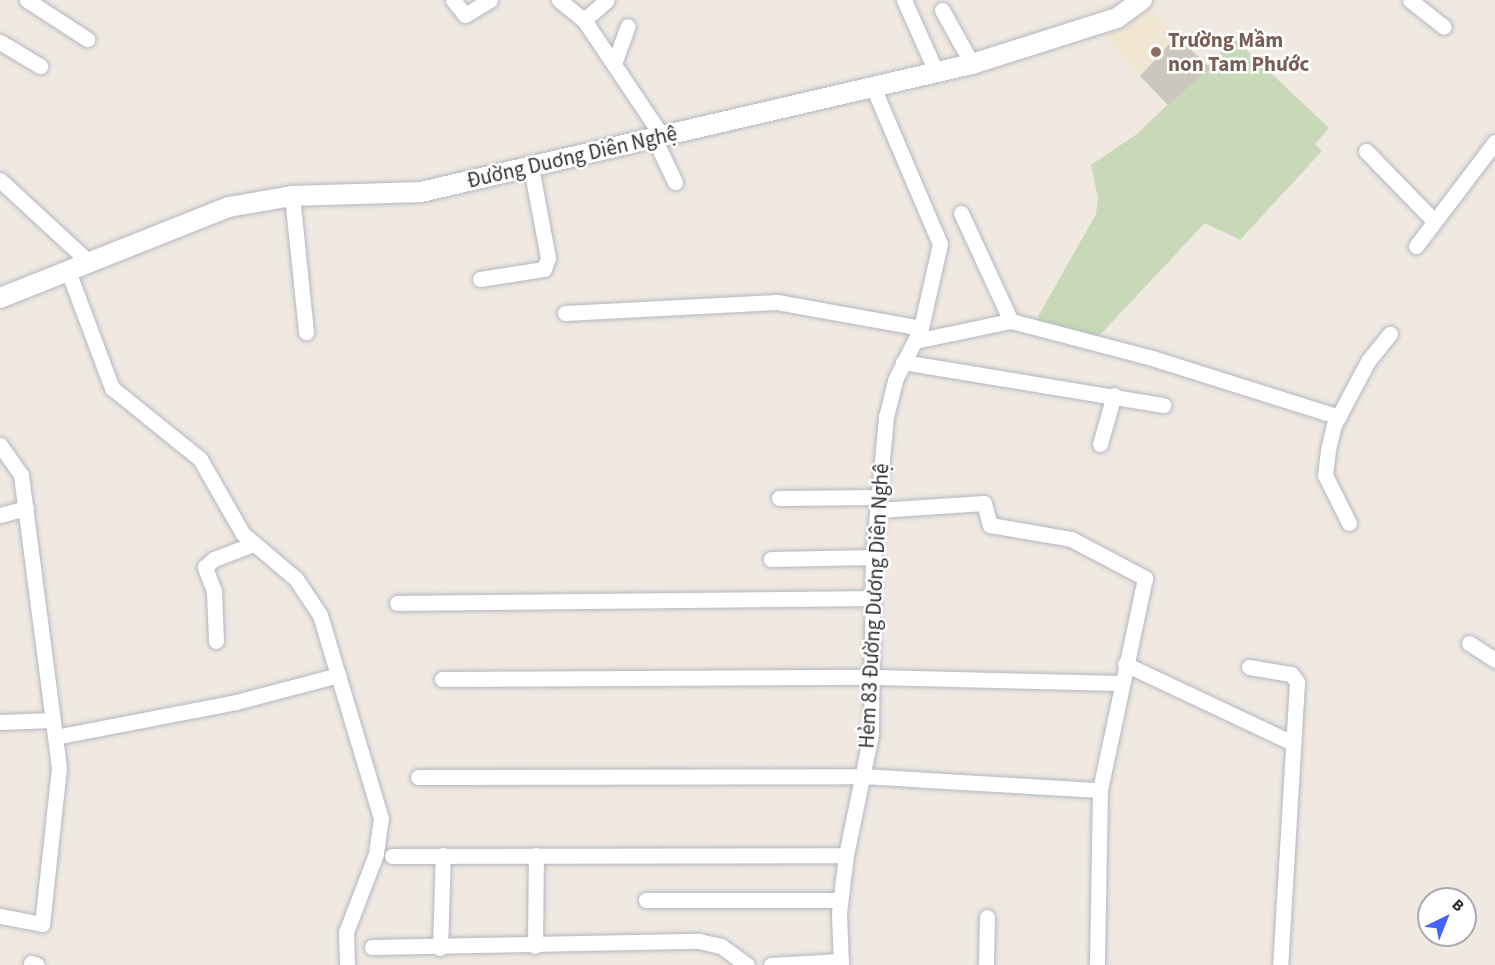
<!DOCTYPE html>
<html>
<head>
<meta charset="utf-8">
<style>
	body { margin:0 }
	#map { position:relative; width:1495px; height:965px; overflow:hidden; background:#efe9e1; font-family:"Source Sans 3",sans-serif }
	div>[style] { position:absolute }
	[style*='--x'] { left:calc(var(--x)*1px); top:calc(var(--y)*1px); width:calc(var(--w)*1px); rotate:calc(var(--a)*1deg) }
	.education>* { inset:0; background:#f0e6d1 }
	.cemetery>* { inset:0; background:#c8d9b8 }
	.building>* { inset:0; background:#cbc7bf }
	.roads { filter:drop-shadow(0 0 2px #b4b7c1) drop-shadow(0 0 2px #b4b7c1) }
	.minor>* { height:15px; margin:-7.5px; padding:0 7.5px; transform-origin:7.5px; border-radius:7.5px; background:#fff }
	.tertiary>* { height:20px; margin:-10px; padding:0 10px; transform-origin:10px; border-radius:10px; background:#fff }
	.dots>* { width:16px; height:16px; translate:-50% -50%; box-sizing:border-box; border:3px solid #fff; border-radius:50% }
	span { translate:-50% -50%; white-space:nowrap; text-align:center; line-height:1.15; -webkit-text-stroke:5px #fff; paint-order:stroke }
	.education-label { font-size:21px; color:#785e54; font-weight:700 }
	.left { translate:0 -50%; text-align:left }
	.street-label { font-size:21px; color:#2e2e2e }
	.north { position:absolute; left:1417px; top:887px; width:60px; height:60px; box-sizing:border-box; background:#fff; border:2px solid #ababab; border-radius:50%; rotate:43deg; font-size:16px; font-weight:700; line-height:24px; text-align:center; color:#2e2e2e }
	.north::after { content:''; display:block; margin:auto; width:21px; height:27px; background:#4264fb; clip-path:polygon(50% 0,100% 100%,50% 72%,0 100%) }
</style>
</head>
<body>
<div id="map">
	<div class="education">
		<div style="clip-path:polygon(1147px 6px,1210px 68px,1168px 105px,1098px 31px)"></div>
	</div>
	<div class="cemetery">
		<div style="clip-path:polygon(1235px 39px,1329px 128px,1315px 144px,1322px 151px,1240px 240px,1205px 223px,1097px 338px,1035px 322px,1096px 214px,1098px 198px,1091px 165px,1137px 134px)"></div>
	</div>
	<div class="building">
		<div style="clip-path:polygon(1177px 36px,1210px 68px,1168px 105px,1140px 76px)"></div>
	</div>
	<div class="roads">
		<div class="minor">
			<div style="--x:27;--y:0;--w:72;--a:33"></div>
			<div style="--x:453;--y:0;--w:19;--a:51"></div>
			<div style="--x:465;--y:15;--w:29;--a:-31"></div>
			<div style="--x:559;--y:0;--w:32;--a:39"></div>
			<div style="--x:584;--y:20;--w:140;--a:56.1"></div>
			<div style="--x:904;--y:0;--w:79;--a:66"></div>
			<div style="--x:1410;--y:0;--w:43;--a:38.5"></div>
			<div style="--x:942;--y:10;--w:62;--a:60.9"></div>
			<div style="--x:584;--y:20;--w:30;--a:-41"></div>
			<div style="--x:0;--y:42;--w:47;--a:31"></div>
			<div style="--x:615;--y:61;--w:37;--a:-70"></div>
			<div style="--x:654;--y:138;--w:49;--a:64.5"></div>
			<div style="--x:1366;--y:151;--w:98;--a:45.8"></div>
			<div style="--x:0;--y:180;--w:121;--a:42.7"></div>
			<div style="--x:292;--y:196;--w:137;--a:84.1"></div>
			<div style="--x:961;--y:213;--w:119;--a:65.2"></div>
			<div style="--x:1416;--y:246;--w:131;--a:-52.8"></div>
			<div style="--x:68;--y:271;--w:125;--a:69.4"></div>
			<div style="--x:112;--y:388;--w:113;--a:38.9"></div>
			<div style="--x:200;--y:459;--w:86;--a:60.2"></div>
			<div style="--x:243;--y:534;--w:70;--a:40.3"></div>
			<div style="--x:296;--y:579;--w:43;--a:56.3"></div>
			<div style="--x:320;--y:615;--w:212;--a:73.3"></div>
			<div style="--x:381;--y:818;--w:36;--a:98"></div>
			<div style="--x:376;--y:854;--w:84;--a:111"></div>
			<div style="--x:346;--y:932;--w:33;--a:88"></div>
			<div style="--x:480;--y:279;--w:65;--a:-8.9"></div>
			<div style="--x:544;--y:269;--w:12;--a:-70"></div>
			<div style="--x:548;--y:258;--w:93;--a:-100.6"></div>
			<div style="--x:565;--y:313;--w:212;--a:-3"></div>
			<div style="--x:777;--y:302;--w:146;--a:10.2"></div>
			<div style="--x:915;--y:341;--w:98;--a:-11.8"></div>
			<div style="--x:1011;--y:321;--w:146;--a:14.7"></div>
			<div style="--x:1152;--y:358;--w:196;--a:17.5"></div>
			<div style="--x:903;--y:362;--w:264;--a:9.4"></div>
			<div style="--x:1100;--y:444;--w:51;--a:-74.1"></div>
			<div style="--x:0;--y:445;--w:37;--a:55"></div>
			<div style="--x:21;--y:475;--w:295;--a:82.6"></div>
			<div style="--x:59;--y:768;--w:157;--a:96.2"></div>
			<div style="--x:42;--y:924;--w:43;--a:-169.2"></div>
			<div style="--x:779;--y:498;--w:100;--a:-0.6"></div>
			<div style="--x:878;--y:510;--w:106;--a:-3.8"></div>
			<div style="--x:984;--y:503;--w:23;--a:75"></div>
			<div style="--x:990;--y:525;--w:82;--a:9.8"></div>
			<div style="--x:1071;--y:539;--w:84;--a:27.8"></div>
			<div style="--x:1145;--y:578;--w:217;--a:102"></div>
			<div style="--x:1100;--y:790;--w:175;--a:91"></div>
			<div style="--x:0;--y:515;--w:27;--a:-15"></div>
			<div style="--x:1349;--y:523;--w:54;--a:-116.6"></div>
			<div style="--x:1325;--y:475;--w:26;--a:-83"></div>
			<div style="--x:1328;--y:449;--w:25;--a:-76"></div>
			<div style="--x:1334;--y:425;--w:72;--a:-62"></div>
			<div style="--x:1368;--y:361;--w:35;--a:-51"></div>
			<div style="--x:771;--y:559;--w:102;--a:-1.1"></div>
			<div style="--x:397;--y:603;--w:476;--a:-0.6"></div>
			<div style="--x:216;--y:641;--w:50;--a:-92.3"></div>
			<div style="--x:214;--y:591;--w:26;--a:-111"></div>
			<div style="--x:205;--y:567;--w:12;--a:-42"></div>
			<div style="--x:214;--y:559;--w:42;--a:-21"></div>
			<div style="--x:1469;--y:643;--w:31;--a:33"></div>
			<div style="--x:1125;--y:664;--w:186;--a:25.2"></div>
			<div style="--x:1249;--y:667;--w:43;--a:9.5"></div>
			<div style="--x:1291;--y:674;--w:10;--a:53"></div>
			<div style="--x:1297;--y:682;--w:284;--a:93.4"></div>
			<div style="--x:442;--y:679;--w:433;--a:-0.3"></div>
			<div style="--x:875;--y:677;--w:245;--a:1.4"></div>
			<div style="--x:0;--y:722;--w:53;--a:-2.2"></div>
			<div style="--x:55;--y:737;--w:184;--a:-10.9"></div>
			<div style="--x:236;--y:702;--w:106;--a:-14.8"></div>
			<div style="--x:418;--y:777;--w:444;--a:-0.1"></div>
			<div style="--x:862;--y:776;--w:238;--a:3.4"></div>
			<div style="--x:392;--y:856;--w:454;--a:-0.1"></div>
			<div style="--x:646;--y:900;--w:194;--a:0"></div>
			<div style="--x:535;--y:946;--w:91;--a:-89.4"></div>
			<div style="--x:372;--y:947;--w:327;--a:-1.1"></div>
			<div style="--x:699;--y:941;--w:23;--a:13"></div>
			<div style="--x:721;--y:946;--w:32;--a:36"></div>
			<div style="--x:440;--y:948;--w:93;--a:-88.2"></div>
			<div style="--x:31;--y:963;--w:6;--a:18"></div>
			<div style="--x:771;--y:965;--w:70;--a:-3.3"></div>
			<div style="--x:841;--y:965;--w:52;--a:-92.2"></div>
			<div style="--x:839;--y:913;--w:58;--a:-83.1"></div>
			<div style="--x:846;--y:855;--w:124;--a:-78.3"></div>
			<div style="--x:871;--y:734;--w:177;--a:-89.4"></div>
			<div style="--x:873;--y:557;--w:141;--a:-84.7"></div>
			<div style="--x:886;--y:417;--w:38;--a:-76"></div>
			<div style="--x:895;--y:380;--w:58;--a:-63.4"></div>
			<div style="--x:921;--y:328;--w:86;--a:-77.3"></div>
			<div style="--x:940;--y:244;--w:171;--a:-113.1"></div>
			<div style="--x:986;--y:965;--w:48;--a:-88.8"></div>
		</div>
		<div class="tertiary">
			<div style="--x:0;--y:298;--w:246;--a:-21.7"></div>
			<div style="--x:229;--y:207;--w:64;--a:-9.9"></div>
			<div style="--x:292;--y:196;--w:129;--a:-1.8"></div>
			<div style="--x:421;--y:192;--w:566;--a:-13.08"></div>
			<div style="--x:972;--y:64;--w:152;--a:-17.6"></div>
			<div style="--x:1117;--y:18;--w:31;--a:-36"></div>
		</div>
	</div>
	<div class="dots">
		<div style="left:1156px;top:52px;background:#8d6e63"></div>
	</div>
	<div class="education-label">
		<span class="left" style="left:1168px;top:52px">Trường Mầm<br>non Tam Phước</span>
	</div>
	<div class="street-label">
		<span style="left:572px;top:157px;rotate:-13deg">Đường Duơng Diên Nghệ</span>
		<span style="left:874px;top:606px;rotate:-87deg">Hẻm 83 Đường Dương Diên Nghệ</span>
	</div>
	<div class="north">B</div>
</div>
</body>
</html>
